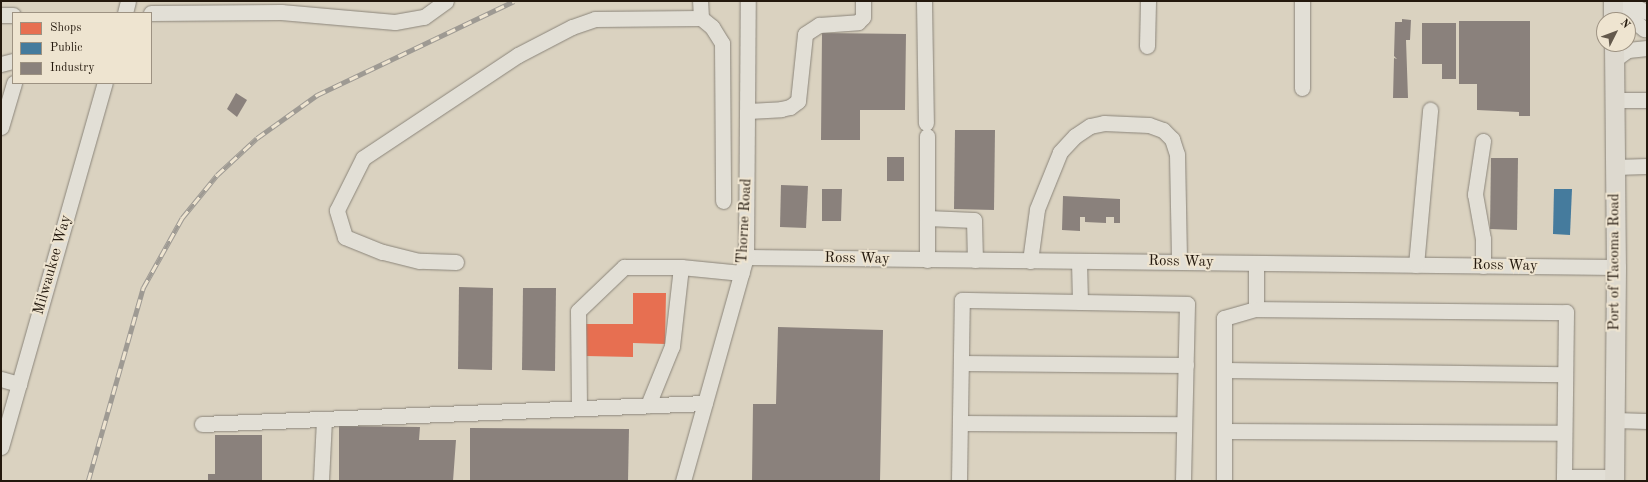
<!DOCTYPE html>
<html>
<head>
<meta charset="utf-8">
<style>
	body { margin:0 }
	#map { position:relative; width:1648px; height:482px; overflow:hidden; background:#dad2c0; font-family:"Old Standard TT",serif }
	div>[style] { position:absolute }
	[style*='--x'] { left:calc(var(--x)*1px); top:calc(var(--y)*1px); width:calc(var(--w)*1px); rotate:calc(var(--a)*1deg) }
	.shops>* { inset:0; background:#e76f51 }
	.public>* { inset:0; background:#457b9d }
	.industry>* { inset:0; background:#8a817c }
	.roads { filter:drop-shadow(0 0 1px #8b857a) drop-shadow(0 0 1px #8b857a) }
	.minor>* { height:15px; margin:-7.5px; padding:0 7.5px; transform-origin:7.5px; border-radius:7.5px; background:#e2dfd6 }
	.major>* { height:19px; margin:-9.5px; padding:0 9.5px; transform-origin:9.5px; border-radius:9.5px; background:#ddd9cf }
	.rail>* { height:4.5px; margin-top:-2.25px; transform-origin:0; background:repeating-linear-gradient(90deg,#eee4d0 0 9px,#9e9a93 0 18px); box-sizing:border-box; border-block:1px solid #9e9a93 }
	span { translate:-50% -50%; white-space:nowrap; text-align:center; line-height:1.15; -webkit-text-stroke:4px #eee4d0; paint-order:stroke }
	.street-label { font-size:15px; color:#23180d }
	.frame { position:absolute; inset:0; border:2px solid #23180d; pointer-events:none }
	.legend { position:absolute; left:12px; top:12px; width:140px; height:72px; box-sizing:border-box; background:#eee4d0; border:1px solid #9d9282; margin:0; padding:5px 7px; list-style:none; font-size:12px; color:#23180d }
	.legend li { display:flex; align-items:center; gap:8px; height:20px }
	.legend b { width:20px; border:1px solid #9d9282 }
	.north { position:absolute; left:1596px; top:12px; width:40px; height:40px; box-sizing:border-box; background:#eee4d0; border:1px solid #9d9282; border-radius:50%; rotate:48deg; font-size:11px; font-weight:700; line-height:16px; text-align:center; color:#23180d }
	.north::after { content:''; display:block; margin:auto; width:14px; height:18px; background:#63594c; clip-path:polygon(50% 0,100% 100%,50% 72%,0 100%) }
</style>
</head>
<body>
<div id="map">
	<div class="shops">
		<div style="clip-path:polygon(633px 293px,666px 293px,665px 344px,633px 343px,633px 357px,586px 356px,586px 324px,633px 324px)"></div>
	</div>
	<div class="public">
		<div style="clip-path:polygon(1554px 189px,1572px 189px,1570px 235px,1553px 234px)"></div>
	</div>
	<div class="industry">
		<div style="clip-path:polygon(1402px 19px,1411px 20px,1410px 40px,1406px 40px,1408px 98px,1393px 98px,1394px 58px,1397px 59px,1394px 56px,1395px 22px,1402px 22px)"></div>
		<div style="clip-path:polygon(1459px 21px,1530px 21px,1530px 116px,1519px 116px,1519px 112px,1477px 110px,1477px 84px,1459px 84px)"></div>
		<div style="clip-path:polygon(1422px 23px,1456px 23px,1456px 79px,1442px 79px,1442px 64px,1422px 64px)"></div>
		<div style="clip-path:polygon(822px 33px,906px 34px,905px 110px,860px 110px,860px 140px,821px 140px)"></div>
		<div style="clip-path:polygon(236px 93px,247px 100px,237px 117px,227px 109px)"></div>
		<div style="clip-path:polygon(955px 130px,995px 130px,994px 210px,954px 209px)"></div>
		<div style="clip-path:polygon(887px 157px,904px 157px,904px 181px,887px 181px)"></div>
		<div style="clip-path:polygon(1491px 158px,1518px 158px,1517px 230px,1490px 229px)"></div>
		<div style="clip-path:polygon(781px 185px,808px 186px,806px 228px,780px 227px)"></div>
		<div style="clip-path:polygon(822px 189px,842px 189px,841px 221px,822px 221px)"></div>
		<div style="clip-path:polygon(1063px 196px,1120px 199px,1120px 223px,1114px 223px,1114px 217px,1106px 217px,1106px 223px,1085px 222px,1085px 217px,1080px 217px,1080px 231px,1062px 230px)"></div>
		<div style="clip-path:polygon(459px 287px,493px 288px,492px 370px,458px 369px)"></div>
		<div style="clip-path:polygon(523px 288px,556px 288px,555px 371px,522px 370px)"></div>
		<div style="clip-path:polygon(778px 327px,883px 330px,880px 481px,752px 481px,753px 404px,776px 404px)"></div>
		<div style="clip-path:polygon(339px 426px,420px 427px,419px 440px,456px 440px,453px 481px,339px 481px)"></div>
		<div style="clip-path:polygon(470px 428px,629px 429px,628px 481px,470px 481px)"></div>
		<div style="clip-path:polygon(215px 435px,262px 435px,262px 481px,208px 481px,208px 474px,215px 474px)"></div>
	</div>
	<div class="roads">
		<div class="minor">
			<div style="--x:924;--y:1;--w:122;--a:89.1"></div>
			<div style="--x:1619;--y:1;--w:22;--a:54"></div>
			<div style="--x:1632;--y:19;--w:16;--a:40"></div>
			<div style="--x:1623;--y:1;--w:26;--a:25"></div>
			<div style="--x:125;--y:13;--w:12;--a:-76"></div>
			<div style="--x:151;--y:13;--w:130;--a:-0.4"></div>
			<div style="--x:281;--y:12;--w:114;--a:5"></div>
			<div style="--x:395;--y:22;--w:29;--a:-10"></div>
			<div style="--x:424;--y:17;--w:27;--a:-36"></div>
			<div style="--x:1;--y:15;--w:12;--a:0"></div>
			<div style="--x:701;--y:18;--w:14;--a:39"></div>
			<div style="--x:712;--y:27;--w:19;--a:58"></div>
			<div style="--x:722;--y:43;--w:158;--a:89.6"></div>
			<div style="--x:1147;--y:46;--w:45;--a:-88.7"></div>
			<div style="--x:1614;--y:60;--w:17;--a:-36"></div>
			<div style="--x:1628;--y:50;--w:19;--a:-6"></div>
			<div style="--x:1;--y:64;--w:12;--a:-14"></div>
			<div style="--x:1302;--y:88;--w:87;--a:-90"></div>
			<div style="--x:1613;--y:100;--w:34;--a:0"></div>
			<div style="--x:748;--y:111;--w:33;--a:-3"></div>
			<div style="--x:781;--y:109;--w:9;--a:-13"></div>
			<div style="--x:790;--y:107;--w:10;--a:-37"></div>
			<div style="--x:798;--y:101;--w:67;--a:-84"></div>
			<div style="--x:805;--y:34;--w:17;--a:-33"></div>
			<div style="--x:819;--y:25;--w:39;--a:-4"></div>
			<div style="--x:858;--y:22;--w:7;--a:-45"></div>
			<div style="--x:863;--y:17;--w:16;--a:-90"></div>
			<div style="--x:1;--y:127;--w:46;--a:-73.5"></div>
			<div style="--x:927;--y:136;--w:124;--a:90"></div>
			<div style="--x:1483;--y:141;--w:54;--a:98.6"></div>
			<div style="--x:1475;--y:194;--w:46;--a:79.9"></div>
			<div style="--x:1483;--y:239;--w:27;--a:90"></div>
			<div style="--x:1615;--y:167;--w:32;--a:-2"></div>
			<div style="--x:927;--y:218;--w:47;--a:2.4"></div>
			<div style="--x:974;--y:220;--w:40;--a:88.6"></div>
			<div style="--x:746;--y:257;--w:870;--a:0.66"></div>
			<div style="--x:1030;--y:261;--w:52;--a:-82.3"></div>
			<div style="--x:1037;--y:209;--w:61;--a:-68"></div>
			<div style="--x:1060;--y:152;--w:22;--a:-47"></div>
			<div style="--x:1075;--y:136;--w:18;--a:-34"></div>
			<div style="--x:1090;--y:126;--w:14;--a:-12"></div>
			<div style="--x:1104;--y:123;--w:45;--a:2.5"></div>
			<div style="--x:1149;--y:125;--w:15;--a:20"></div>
			<div style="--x:1163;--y:130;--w:13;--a:45"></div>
			<div style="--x:1172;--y:139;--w:16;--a:72"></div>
			<div style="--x:1177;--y:154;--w:108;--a:88.9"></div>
			<div style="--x:1079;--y:261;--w:41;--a:88.6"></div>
			<div style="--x:456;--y:262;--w:37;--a:-178"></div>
			<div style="--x:419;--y:261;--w:38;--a:-166"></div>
			<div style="--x:382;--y:252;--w:40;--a:-158"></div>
			<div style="--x:345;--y:237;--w:28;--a:-107"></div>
			<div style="--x:337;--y:210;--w:58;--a:-63.4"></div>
			<div style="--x:363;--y:158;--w:186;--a:-33.6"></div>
			<div style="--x:518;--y:55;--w:61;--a:-27.4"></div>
			<div style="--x:572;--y:27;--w:24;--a:-19"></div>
			<div style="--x:595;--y:19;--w:106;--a:-0.5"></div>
			<div style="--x:701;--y:18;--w:17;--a:-93"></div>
			<div style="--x:1416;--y:265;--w:156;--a:-84.8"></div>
			<div style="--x:681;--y:267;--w:61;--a:5.6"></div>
			<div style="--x:1256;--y:309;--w:46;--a:-90"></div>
			<div style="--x:961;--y:363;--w:225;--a:0.5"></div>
			<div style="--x:1224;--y:370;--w:341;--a:0.7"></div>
			<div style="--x:1;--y:379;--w:19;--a:16"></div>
			<div style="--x:579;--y:407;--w:96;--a:-90.6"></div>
			<div style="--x:578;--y:311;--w:64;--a:-43.7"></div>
			<div style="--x:624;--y:267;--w:57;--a:0"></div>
			<div style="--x:681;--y:267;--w:80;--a:96.5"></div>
			<div style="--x:672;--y:346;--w:64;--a:112.1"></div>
			<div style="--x:1615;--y:420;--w:32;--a:2"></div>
			<div style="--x:960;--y:423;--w:224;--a:0.3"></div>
			<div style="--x:202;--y:424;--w:503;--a:-2.39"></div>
			<div style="--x:1224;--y:431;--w:340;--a:0.3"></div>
			<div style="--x:1;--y:447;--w:379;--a:-74.1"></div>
			<div style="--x:1564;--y:477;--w:50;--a:0"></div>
			<div style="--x:321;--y:481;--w:62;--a:-87.2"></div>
			<div style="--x:683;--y:481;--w:233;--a:-74.3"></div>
			<div style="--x:746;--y:257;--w:256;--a:-89.6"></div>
			<div style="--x:959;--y:481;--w:181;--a:-89.1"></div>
			<div style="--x:962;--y:300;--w:225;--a:1"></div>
			<div style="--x:1187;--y:304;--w:177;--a:91.3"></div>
			<div style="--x:1224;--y:481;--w:163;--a:-90"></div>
			<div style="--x:1224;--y:318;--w:33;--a:-16"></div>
			<div style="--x:1256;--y:309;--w:310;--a:0.6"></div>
			<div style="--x:1566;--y:312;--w:169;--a:90.7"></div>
		</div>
		<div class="major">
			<div style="--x:1613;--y:1;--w:19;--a:90"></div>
			<div style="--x:1614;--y:44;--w:223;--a:89.5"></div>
			<div style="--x:1616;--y:267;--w:214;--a:90.5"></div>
		</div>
	</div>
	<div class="rail">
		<div style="--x:88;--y:481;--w:201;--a:-74.1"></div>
		<div style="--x:143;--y:288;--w:80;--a:-60.9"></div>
		<div style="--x:182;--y:218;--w:55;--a:-50.9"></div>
		<div style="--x:217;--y:175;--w:54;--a:-42.8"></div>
		<div style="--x:257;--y:138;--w:74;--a:-35.6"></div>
		<div style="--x:317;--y:95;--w:218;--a:-25.5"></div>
	</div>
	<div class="street-label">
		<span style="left:745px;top:221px;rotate:-87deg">Thorne Road</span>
		<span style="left:857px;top:259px;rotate:1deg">Ross Way</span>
		<span style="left:1181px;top:262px;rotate:1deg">Ross Way</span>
		<span style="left:1615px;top:262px;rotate:-90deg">Port of Tacoma Road</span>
		<span style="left:53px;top:265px;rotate:-74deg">Milwaukee Way</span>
		<span style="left:1505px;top:266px;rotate:1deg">Ross Way</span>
	</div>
	<div class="frame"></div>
	<ul class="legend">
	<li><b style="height:11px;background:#e76f51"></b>Shops</li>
	<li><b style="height:11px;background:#457b9d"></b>Public</li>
	<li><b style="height:11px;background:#8a817c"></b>Industry</li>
	</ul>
	<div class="north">N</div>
</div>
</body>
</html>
